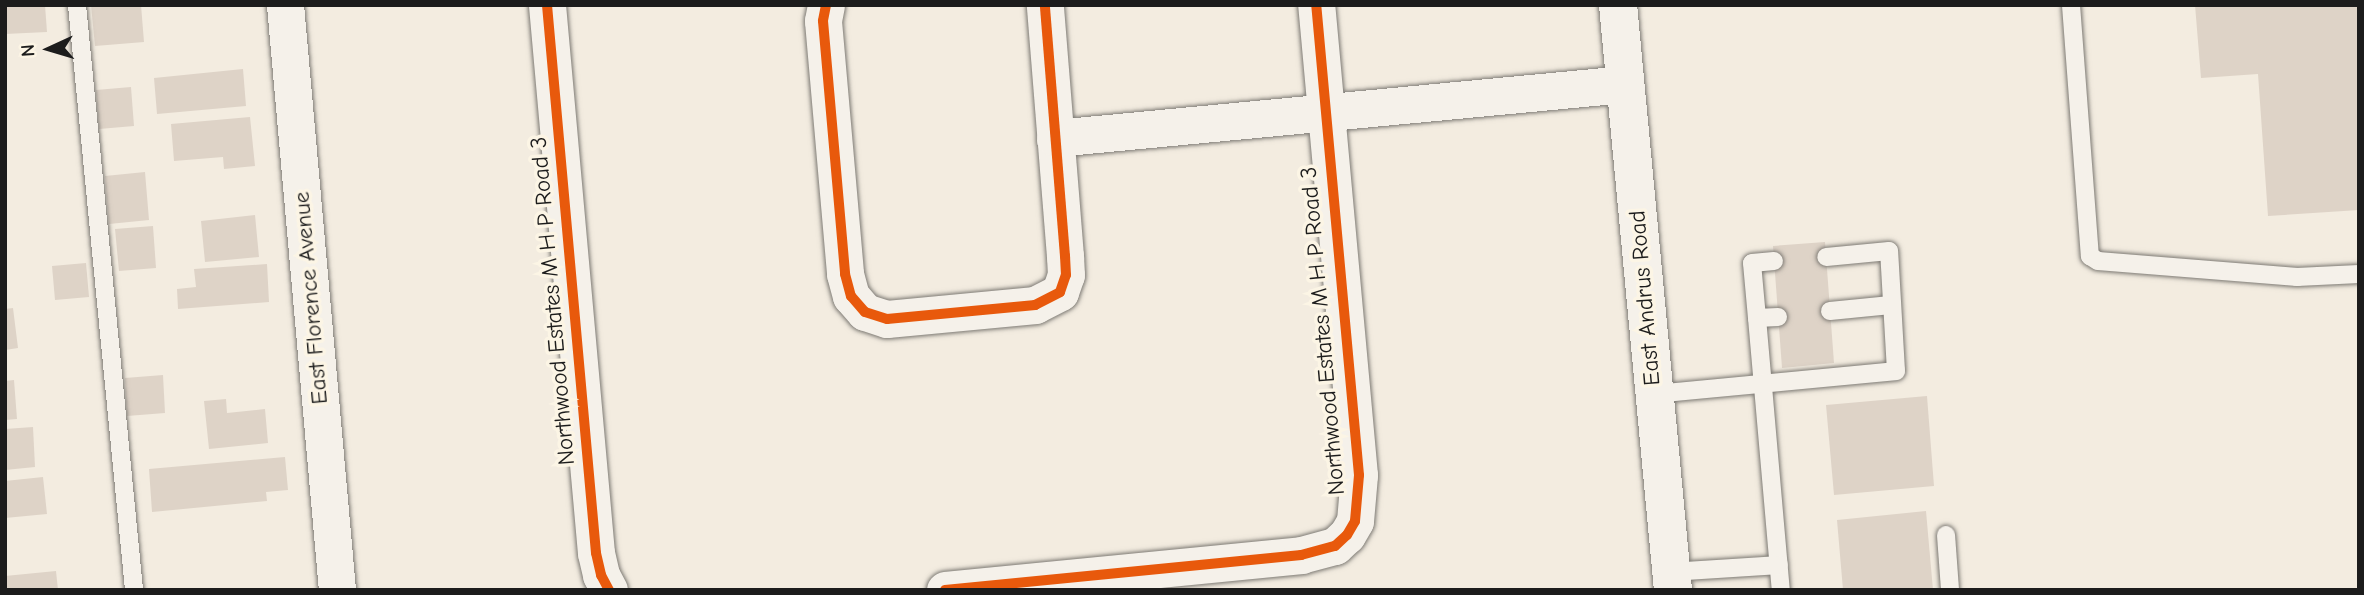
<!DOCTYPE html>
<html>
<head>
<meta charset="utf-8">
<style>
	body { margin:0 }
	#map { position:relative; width:2364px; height:595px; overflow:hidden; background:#f3ece0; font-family:"Comic Neue",sans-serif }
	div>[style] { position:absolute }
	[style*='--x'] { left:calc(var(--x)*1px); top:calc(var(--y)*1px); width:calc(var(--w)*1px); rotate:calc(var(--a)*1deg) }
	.building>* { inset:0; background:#ded3c7 }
	.roads { filter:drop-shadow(0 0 2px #7d7a74) drop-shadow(0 0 2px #7d7a74) }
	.service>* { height:18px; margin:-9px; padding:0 9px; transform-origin:9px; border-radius:9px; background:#f5f1ea }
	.minor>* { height:37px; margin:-18.5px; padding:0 18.5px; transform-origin:18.5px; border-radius:18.5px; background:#f5f1ea }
	.tertiary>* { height:38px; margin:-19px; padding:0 19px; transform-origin:19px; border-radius:19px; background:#f5f1ea }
	.cycleway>* { height:10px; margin:-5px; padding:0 5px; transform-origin:5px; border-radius:5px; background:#e8590c }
	span { translate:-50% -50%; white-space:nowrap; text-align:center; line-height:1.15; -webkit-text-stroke:7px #fcf5e5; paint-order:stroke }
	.street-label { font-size:23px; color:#1c1c1c }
	.frame { position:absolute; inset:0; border:7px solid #1c1c1c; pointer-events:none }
	.north { position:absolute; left:14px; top:14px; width:70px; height:70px; -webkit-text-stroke:5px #fcf5e5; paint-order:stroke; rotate:266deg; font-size:19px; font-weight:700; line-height:28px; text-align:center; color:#1c1c1c }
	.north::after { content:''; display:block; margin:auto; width:24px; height:32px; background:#1c1c1c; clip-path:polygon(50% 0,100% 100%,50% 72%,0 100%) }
</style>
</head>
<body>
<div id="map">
	<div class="building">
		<div style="clip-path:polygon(5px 5px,45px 5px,47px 32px,5px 34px)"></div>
		<div style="clip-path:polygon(91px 5px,141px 5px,144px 42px,95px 46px)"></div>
		<div style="clip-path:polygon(2195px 5px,2359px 5px,2359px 210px,2268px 216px,2258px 74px,2201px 78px)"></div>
		<div style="clip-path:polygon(243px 69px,246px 106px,157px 114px,154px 78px)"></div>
		<div style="clip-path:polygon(131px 87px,134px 126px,99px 129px,96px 90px)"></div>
		<div style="clip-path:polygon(250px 117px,255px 166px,224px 169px,223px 157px,174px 161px,171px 124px)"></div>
		<div style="clip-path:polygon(145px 172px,149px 220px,109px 224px,105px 176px)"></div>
		<div style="clip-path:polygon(255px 215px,259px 257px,205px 262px,201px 221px)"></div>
		<div style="clip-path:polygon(153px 226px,156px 268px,119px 271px,115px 229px)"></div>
		<div style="clip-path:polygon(1825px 242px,1834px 363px,1782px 368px,1773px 246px)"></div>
		<div style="clip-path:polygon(86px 263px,89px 297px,55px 300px,52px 266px)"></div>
		<div style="clip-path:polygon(267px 264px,269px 302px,178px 309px,177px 289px,196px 287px,194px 269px)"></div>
		<div style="clip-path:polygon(13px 308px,18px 348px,5px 350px,5px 309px)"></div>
		<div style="clip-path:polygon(163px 375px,165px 413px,127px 416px,125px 378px)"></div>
		<div style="clip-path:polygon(14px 380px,17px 419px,5px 420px,5px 381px)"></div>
		<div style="clip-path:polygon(1927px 396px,1934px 486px,1834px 495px,1826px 405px)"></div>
		<div style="clip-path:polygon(226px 399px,227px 413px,265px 409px,268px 443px,209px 449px,204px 401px)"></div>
		<div style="clip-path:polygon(33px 427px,35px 467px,5px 470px,5px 429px)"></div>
		<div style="clip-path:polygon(285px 457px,288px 490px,266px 492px,267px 501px,152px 512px,149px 469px)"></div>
		<div style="clip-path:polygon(43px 477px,47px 514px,5px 518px,5px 481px)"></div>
		<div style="clip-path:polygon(1926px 511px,1933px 590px,1843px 590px,1837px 520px)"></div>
		<div style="clip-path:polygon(56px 571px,58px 590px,5px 590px,5px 576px)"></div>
	</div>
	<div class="roads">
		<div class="service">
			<div style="--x:77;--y:5;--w:588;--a:84.43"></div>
			<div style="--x:2071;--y:5;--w:252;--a:85.7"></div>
			<div style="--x:2090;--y:256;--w:9;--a:32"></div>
			<div style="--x:2098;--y:261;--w:200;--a:4.6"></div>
			<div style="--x:2297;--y:277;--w:62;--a:-2.8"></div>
			<div style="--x:1830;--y:311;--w:61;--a:-5.6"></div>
			<div style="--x:1778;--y:317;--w:21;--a:177"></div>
			<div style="--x:1757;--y:318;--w:273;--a:85"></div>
			<div style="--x:1757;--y:318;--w:55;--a:-95.2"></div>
			<div style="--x:1752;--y:263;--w:22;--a:-5"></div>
			<div style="--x:1654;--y:394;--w:243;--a:-5.4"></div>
			<div style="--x:1896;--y:371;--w:120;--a:-93.3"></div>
			<div style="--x:1889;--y:251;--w:63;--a:174.6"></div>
			<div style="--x:1946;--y:535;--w:55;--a:85.8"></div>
			<div style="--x:1671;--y:572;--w:108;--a:-3.7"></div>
		</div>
		<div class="minor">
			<div style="--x:285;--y:5;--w:587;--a:84.92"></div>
			<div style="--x:547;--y:5;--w:550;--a:84.89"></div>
			<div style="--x:596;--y:553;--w:23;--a:77"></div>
			<div style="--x:601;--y:575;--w:17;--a:62"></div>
			<div style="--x:826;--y:5;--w:16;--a:101"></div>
			<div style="--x:823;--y:21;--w:254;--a:85"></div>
			<div style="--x:845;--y:274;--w:23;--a:75"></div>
			<div style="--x:851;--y:296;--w:21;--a:49"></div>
			<div style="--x:865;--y:312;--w:23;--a:18"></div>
			<div style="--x:887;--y:319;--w:149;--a:-5.4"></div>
			<div style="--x:1035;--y:305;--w:28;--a:-27"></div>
			<div style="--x:1060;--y:292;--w:18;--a:-71"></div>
			<div style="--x:1066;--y:275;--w:19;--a:-93"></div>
			<div style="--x:1065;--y:256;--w:252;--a:-94.6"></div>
			<div style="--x:1055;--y:138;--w:573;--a:-5.41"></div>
			<div style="--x:945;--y:590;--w:358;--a:-5.6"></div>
			<div style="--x:1301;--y:555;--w:35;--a:-15"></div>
			<div style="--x:1335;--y:546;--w:16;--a:-43"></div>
			<div style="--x:1347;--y:535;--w:16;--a:-60"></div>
			<div style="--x:1355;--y:521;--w:46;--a:-85"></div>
			<div style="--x:1359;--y:475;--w:472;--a:-95.2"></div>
		</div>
		<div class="tertiary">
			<div style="--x:1618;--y:5;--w:588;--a:84.63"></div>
		</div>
	</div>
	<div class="cycleway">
		<div style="--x:547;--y:5;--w:550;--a:84.89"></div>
		<div style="--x:596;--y:553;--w:23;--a:77"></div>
		<div style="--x:601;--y:575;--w:17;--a:62"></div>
		<div style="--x:826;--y:5;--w:16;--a:101"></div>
		<div style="--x:823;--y:21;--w:254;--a:85"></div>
		<div style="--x:845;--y:274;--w:23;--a:75"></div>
		<div style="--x:851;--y:296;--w:21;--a:49"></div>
		<div style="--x:865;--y:312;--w:23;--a:18"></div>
		<div style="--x:887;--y:319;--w:149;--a:-5.4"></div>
		<div style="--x:1035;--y:305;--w:28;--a:-27"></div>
		<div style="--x:1060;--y:292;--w:18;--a:-71"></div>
		<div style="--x:1066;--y:275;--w:19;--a:-93"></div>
		<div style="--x:1065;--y:256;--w:252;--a:-94.6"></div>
		<div style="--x:945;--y:590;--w:358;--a:-5.6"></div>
		<div style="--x:1301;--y:555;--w:35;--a:-15"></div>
		<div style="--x:1335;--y:546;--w:16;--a:-43"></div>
		<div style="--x:1347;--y:535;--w:16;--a:-60"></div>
		<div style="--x:1355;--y:521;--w:46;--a:-85"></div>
		<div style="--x:1359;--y:475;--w:472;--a:-95.2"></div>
	</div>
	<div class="street-label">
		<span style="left:311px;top:298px;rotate:-95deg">East Florence Avenue</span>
		<span style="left:1645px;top:298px;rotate:-95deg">East Andrus Road</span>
		<span style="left:553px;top:301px;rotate:-95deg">Northwood Estates M H P Road 3</span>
		<span style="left:1323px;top:331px;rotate:-95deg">Northwood Estates M H P Road 3</span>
	</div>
	<div class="frame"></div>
	<div class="north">N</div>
</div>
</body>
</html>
